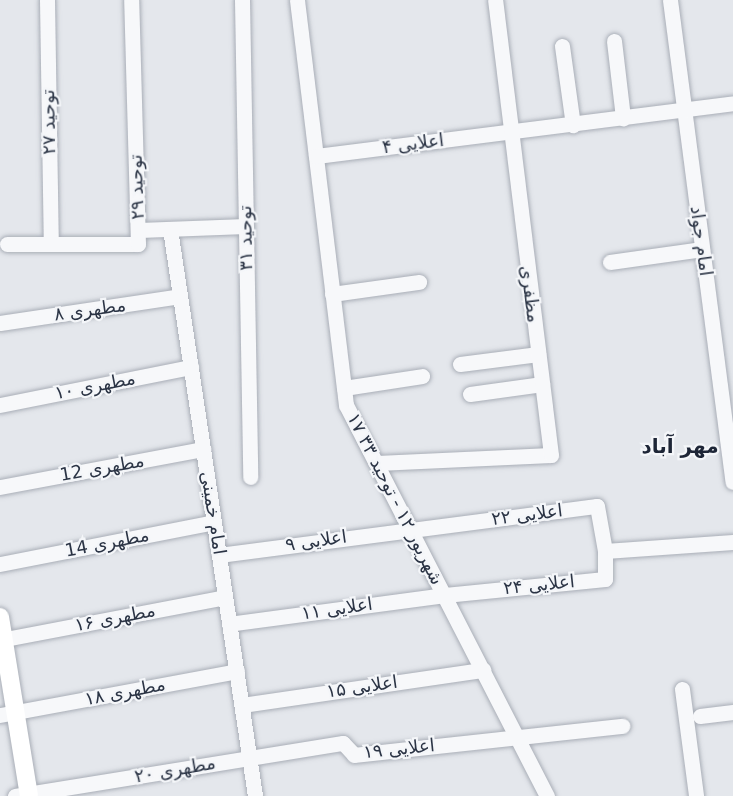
<!DOCTYPE html>
<html>
<head>
<meta charset="utf-8">
<style>
	body { margin:0 }
	#map { position:relative; width:733px; height:796px; overflow:hidden; background:#e4e7ec; font-family:"DejaVu Sans",Cairo,sans-serif }
	div>[style] { position:absolute }
	[style*='--x'] { left:calc(var(--x)*1px); top:calc(var(--y)*1px); width:calc(var(--w)*1px); rotate:calc(var(--a)*1deg) }
	.roads { filter:drop-shadow(0 0 2px #a9aeb7) drop-shadow(0 0 2px #a9aeb7) }
	.minor>* { height:15px; margin:-7.5px; padding:0 7.5px; transform-origin:7.5px; border-radius:7.5px; background:#f7f8fa }
	.major>* { height:18px; margin:-9px; padding:0 9px; transform-origin:9px; border-radius:9px; background:#fff }
	span { translate:-50% -50%; white-space:nowrap; text-align:center; line-height:1.15; -webkit-text-stroke:4.5px #f4f6f9; paint-order:stroke }
	.street-label { font-size:18px; color:#2b3445 }
	.neighbourhood-label { font-size:20px; color:#1d2536; font-weight:700 }
</style>
</head>
<body>
<div id="map">
	<div class="roads">
		<div class="minor">
			<div style="--x:47;--y:0;--w:244;--a:89.1"></div>
			<div style="--x:242;--y:0;--w:477;--a:89"></div>
			<div style="--x:297;--y:0;--w:408;--a:83.1"></div>
			<div style="--x:346;--y:405;--w:440;--a:62.8"></div>
			<div style="--x:670;--y:0;--w:486;--a:82.6"></div>
			<div style="--x:614;--y:41;--w:78;--a:83.3"></div>
			<div style="--x:562;--y:46;--w:80;--a:82.1"></div>
			<div style="--x:316;--y:156;--w:420;--a:-7.2"></div>
			<div style="--x:170;--y:229;--w:573;--a:81.47"></div>
			<div style="--x:139;--y:230;--w:107;--a:-2.1"></div>
			<div style="--x:7;--y:244;--w:131;--a:0"></div>
			<div style="--x:138;--y:244;--w:244;--a:-91.6"></div>
			<div style="--x:610;--y:262;--w:93;--a:-8"></div>
			<div style="--x:332;--y:294;--w:88;--a:-7.9"></div>
			<div style="--x:0;--y:323;--w:182;--a:-8.5"></div>
			<div style="--x:460;--y:364;--w:79;--a:-7.3"></div>
			<div style="--x:344;--y:388;--w:79;--a:-8.7"></div>
			<div style="--x:470;--y:394;--w:73;--a:-7.9"></div>
			<div style="--x:0;--y:405;--w:195;--a:-11.3"></div>
			<div style="--x:377;--y:463;--w:174;--a:-2.6"></div>
			<div style="--x:551;--y:455;--w:458;--a:-97"></div>
			<div style="--x:0;--y:487;--w:207;--a:-10.6"></div>
			<div style="--x:605;--y:551;--w:128;--a:-4"></div>
			<div style="--x:219;--y:555;--w:381;--a:-7.4"></div>
			<div style="--x:597;--y:506;--w:46;--a:79.9"></div>
			<div style="--x:605;--y:551;--w:28;--a:90"></div>
			<div style="--x:605;--y:579;--w:161;--a:174.3"></div>
			<div style="--x:445;--y:595;--w:218;--a:172.4"></div>
			<div style="--x:0;--y:564;--w:218;--a:-11.1"></div>
			<div style="--x:0;--y:640;--w:229;--a:-10.8"></div>
			<div style="--x:682;--y:689;--w:108;--a:82.5"></div>
			<div style="--x:242;--y:705;--w:244;--a:-8.3"></div>
			<div style="--x:0;--y:715;--w:241;--a:-10.5"></div>
			<div style="--x:700;--y:716;--w:33;--a:-7"></div>
			<div style="--x:15;--y:796;--w:332;--a:-9.2"></div>
			<div style="--x:343;--y:743;--w:16;--a:47"></div>
			<div style="--x:354;--y:755;--w:270;--a:-6.2"></div>
		</div>
		<div class="major">
			<div style="--x:0;--y:617;--w:181;--a:80.8"></div>
		</div>
	</div>
	<div class="street-label">
		<span style="left:49px;top:122px;rotate:-91deg">توحید ۲۷</span>
		<span style="left:413px;top:144px;rotate:-7deg">اعلایی ۴</span>
		<span style="left:137px;top:187px;rotate:-92deg">توحید ۲۹</span>
		<span style="left:246px;top:238px;rotate:-91deg">توحید ۳۱</span>
		<span style="left:701px;top:241px;rotate:82deg">امام جواد</span>
		<span style="left:530px;top:294px;rotate:83deg">مظفری</span>
		<span style="left:90px;top:310px;rotate:-8deg">مطهری ۸</span>
		<span style="left:95px;top:386px;rotate:-11deg">مطهری ۱۰</span>
		<span style="left:102px;top:468px;rotate:-10deg">مطهری 12</span>
		<span style="left:395px;top:499px;rotate:63deg">۱۷ شهریور ۱۲ - توحید ۳۳</span>
		<span style="left:213px;top:513px;rotate:81deg">امام خمینی</span>
		<span style="left:527px;top:515px;rotate:-7deg">اعلایی ۲۲</span>
		<span style="left:316px;top:541px;rotate:-8deg">اعلایی ۹</span>
		<span style="left:107px;top:543px;rotate:-11deg">مطهری 14</span>
		<span style="left:539px;top:585px;rotate:-6deg">اعلایی ۲۴</span>
		<span style="left:337px;top:609px;rotate:-8deg">اعلایی ۱۱</span>
		<span style="left:115px;top:618px;rotate:-11deg">مطهری ۱۶</span>
		<span style="left:362px;top:687px;rotate:-8deg">اعلایی ۱۵</span>
		<span style="left:125px;top:692px;rotate:-11deg">مطهری ۱۸</span>
		<span style="left:399px;top:749px;rotate:-6deg">اعلایی ۱۹</span>
		<span style="left:175px;top:770px;rotate:-10deg">مطهری ۲۰</span>
	</div>
	<div class="neighbourhood-label">
		<span style="left:680px;top:446px">مهر آباد</span>
	</div>
</div>
</body>
</html>
